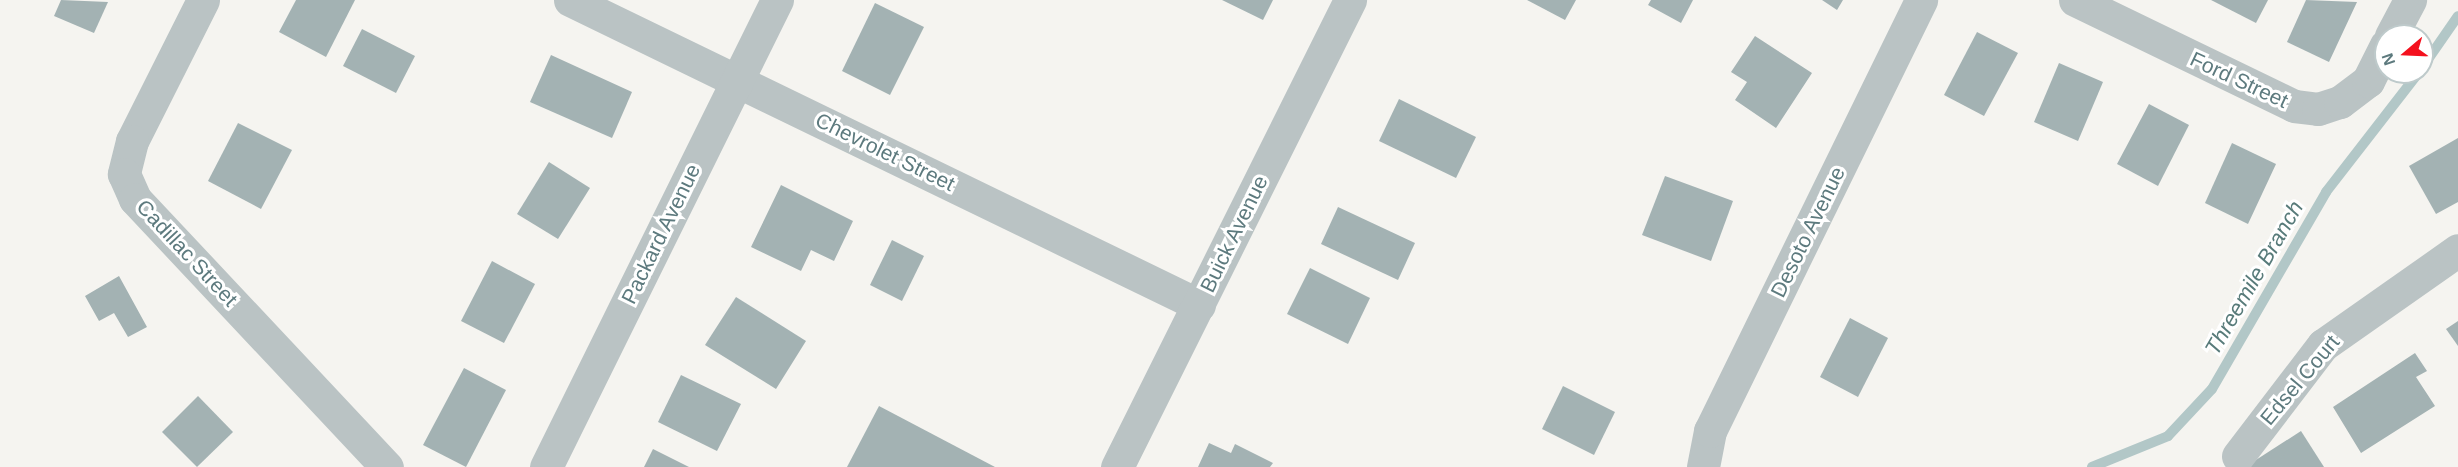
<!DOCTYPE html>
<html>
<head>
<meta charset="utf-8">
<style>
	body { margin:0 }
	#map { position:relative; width:2458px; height:467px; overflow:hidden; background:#f5f4f0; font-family:Helvetica,sans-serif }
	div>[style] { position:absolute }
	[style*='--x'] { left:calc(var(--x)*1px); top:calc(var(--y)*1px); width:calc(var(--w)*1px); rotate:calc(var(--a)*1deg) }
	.stream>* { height:10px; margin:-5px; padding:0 5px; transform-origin:5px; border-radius:5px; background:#b2c7c7 }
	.building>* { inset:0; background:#a3b2b3 }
	.street>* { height:33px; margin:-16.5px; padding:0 16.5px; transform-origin:16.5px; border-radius:16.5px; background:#bac3c4 }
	span { translate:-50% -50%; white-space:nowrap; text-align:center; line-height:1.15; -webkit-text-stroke:6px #fff; paint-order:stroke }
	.street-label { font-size:21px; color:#5d7a7e }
	.water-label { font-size:22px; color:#587b7a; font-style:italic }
	.north { position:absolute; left:2374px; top:24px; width:60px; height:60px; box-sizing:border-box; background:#fff; border:2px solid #becacb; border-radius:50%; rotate:251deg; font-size:16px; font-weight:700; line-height:24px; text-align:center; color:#5d7a7e }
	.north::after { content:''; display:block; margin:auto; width:21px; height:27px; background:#f4111e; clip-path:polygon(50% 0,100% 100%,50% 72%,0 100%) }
</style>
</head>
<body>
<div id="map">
	<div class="stream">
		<div style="--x:2422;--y:68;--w:63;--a:-55.3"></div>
		<div style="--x:2092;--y:467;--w:82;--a:-22.2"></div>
		<div style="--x:2168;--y:436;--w:64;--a:-46.9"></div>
		<div style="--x:2212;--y:389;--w:228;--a:-59.9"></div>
		<div style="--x:2326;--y:192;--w:152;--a:-52.2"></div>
	</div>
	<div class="building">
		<div style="clip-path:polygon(61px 0,108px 2px,94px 33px,54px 16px)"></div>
		<div style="clip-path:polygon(296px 0,355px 0,326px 57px,279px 32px)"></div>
		<div style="clip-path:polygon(1222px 0,1273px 0,1263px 20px)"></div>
		<div style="clip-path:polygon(1527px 0,1576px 0,1565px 20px)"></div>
		<div style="clip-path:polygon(1651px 0,1693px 0,1681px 23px,1648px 5px)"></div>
		<div style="clip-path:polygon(1822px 0,1843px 0,1837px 10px)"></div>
		<div style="clip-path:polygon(2211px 0,2268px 0,2256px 23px)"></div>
		<div style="clip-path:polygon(2306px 0,2357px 2px,2329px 62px,2287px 42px)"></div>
		<div style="clip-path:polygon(875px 3px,924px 27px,890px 95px,842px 71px)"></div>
		<div style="clip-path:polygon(362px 29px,415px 56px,396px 93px,343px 66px)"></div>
		<div style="clip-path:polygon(1977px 32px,2018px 53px,1984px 116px,1944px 95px)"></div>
		<div style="clip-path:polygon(1755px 36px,1812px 73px,1776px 128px,1735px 100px,1747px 82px,1731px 72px)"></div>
		<div style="clip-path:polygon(551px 55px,632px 92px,612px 138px,530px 102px)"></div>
		<div style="clip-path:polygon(2059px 63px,2103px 82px,2078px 141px,2034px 122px)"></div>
		<div style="clip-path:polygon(1399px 99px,1476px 137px,1456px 178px,1379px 141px)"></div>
		<div style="clip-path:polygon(2149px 104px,2189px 125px,2158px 186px,2117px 164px)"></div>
		<div style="clip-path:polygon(238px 123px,292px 150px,261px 209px,208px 181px)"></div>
		<div style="clip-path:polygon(2458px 138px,2458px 202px,2436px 214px,2409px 166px)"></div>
		<div style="clip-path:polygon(2232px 143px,2276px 164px,2248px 224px,2205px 203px)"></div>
		<div style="clip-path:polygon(549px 162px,590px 188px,558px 239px,517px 214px)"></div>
		<div style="clip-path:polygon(1665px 176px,1733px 201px,1711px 261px,1642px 235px)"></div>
		<div style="clip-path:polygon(781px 185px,853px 221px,834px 261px,811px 250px,801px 271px,751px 247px)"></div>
		<div style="clip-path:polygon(1338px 207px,1415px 243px,1398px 280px,1321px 244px)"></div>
		<div style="clip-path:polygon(892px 240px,924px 256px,902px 301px,870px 285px)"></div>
		<div style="clip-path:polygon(492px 261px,535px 284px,504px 343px,461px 321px)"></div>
		<div style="clip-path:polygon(1310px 268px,1370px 298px,1348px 344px,1287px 314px)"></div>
		<div style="clip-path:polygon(119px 276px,147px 327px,128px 337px,114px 313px,99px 321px,85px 296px)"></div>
		<div style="clip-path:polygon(736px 297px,806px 341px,776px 389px,705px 345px)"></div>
		<div style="clip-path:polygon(1850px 318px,1888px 338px,1858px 397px,1820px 377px)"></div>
		<div style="clip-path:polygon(2458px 321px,2458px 346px,2446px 329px)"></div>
		<div style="clip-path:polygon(2415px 353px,2427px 371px,2416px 377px,2435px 406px,2361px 453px,2333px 407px)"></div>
		<div style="clip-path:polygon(464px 368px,506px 390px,466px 467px,423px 445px)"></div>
		<div style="clip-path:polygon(681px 375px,741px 404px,717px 451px,658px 422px)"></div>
		<div style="clip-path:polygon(1563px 386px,1615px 412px,1594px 455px,1542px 429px)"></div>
		<div style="clip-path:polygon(198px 396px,233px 432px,197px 467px,162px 432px)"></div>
		<div style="clip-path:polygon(879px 406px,995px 467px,847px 467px)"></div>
		<div style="clip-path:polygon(2301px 431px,2324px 467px,2245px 467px)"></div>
		<div style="clip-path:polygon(1209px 443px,1231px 453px,1235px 444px,1273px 463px,1270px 467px,1198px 467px)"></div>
		<div style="clip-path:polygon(653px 449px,689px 467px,644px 467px)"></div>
	</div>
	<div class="street">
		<div style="--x:203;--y:0;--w:158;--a:116.7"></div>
		<div style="--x:132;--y:141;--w:34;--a:104"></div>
		<div style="--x:124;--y:174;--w:27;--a:66"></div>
		<div style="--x:135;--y:199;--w:368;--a:46.8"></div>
		<div style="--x:570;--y:0;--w:699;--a:25.87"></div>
		<div style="--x:2075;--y:0;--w:243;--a:25.8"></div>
		<div style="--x:2294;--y:106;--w:24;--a:7"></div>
		<div style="--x:2318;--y:109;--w:23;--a:-18"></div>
		<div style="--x:2340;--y:102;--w:35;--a:-37"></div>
		<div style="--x:2368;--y:81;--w:40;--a:-63.4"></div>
		<div style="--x:2391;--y:36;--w:41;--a:-62.2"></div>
		<div style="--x:2238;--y:456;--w:140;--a:-52.6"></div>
		<div style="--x:2323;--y:345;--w:165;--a:-35.1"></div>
		<div style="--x:546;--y:467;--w:521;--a:-63.68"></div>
		<div style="--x:1117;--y:467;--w:522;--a:-63.48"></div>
		<div style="--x:1703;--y:467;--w:37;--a:-79"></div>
		<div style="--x:1710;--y:431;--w:480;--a:-63.9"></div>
	</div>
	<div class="street-label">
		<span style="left:2239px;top:80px;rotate:25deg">Ford Street</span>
		<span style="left:885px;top:152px;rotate:26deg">Chevrolet Street</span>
		<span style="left:1808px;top:232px;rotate:-64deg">Desoto Avenue</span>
		<span style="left:661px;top:234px;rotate:-64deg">Packard Avenue</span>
		<span style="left:1234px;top:234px;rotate:-64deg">Buick Avenue</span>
		<span style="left:187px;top:253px;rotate:47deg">Cadillac Street</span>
		<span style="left:2300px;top:380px;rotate:-50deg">Edsel Court</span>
	</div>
	<div class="water-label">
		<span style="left:2254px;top:278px;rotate:-60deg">Threemile Branch</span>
	</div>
	<div class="north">N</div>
</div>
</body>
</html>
